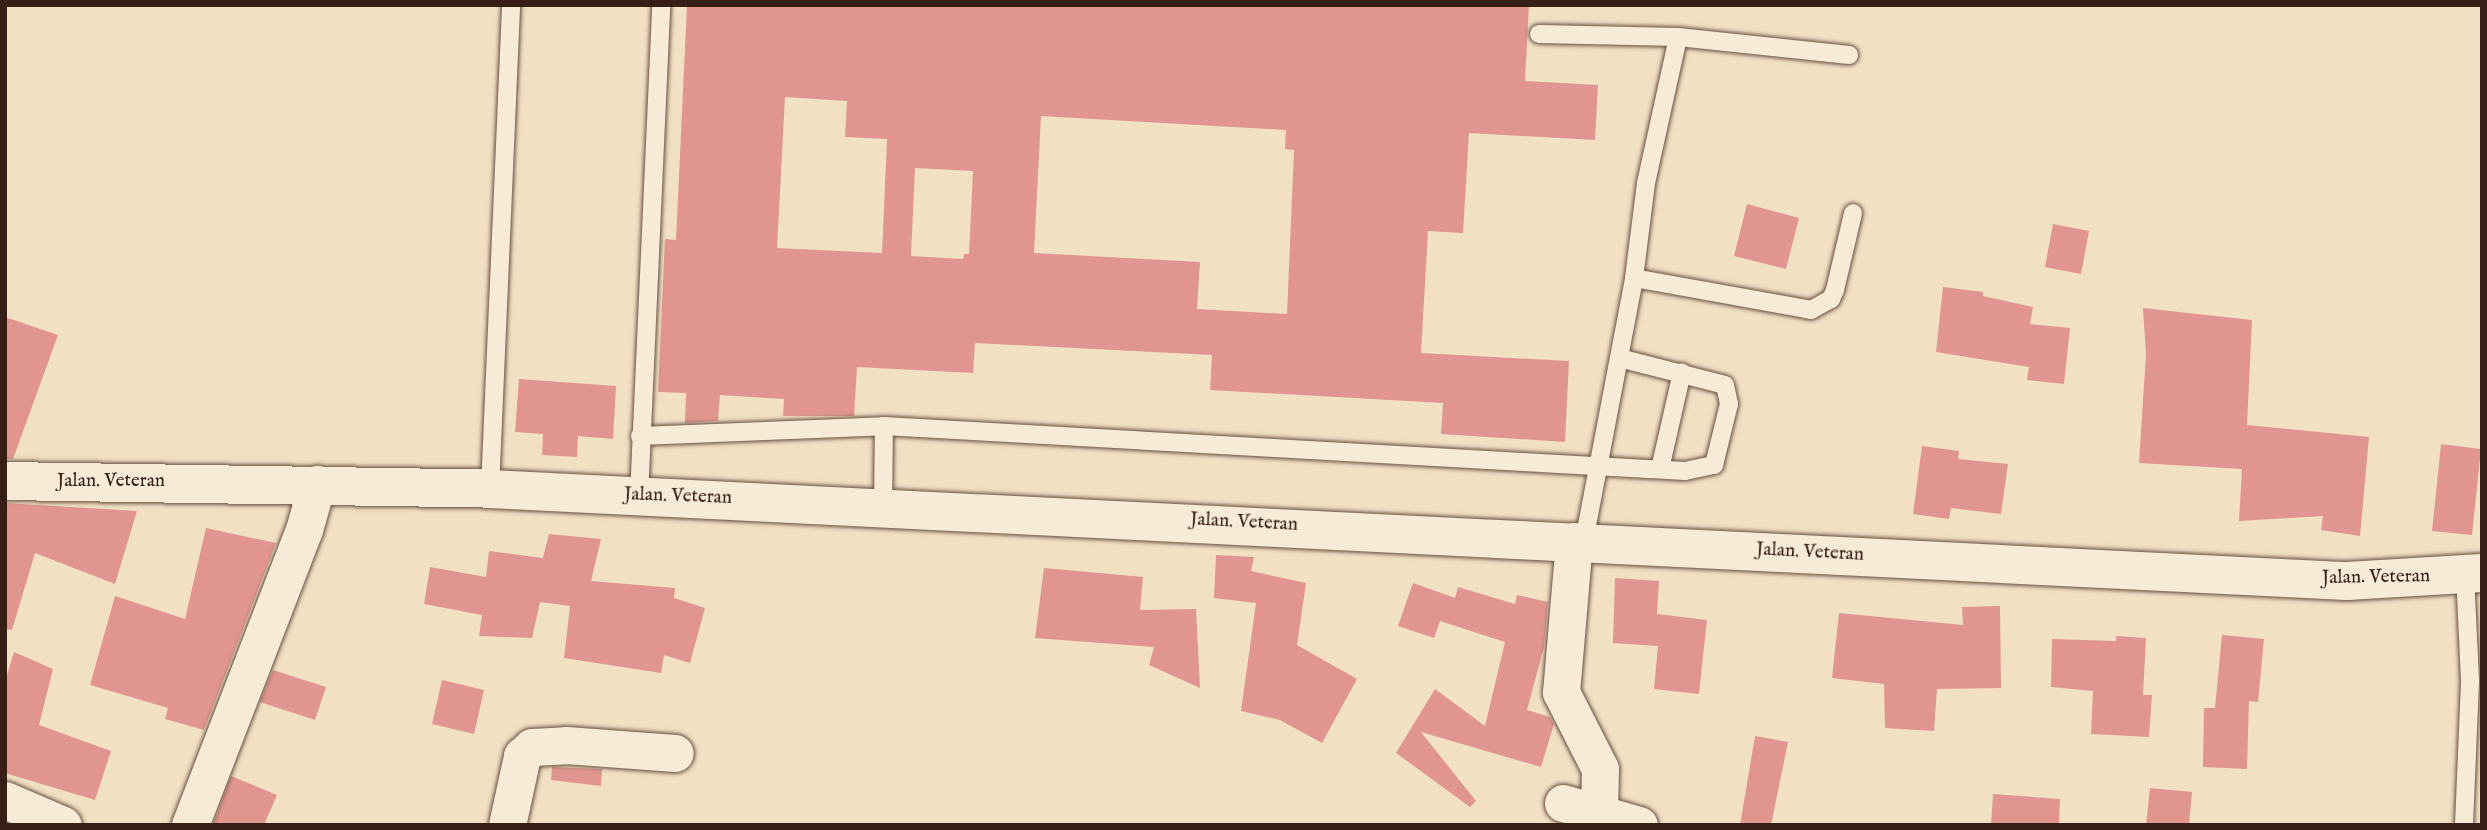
<!DOCTYPE html>
<html>
<head>
<meta charset="utf-8">
<style>
	body { margin:0 }
	#map { position:relative; width:2487px; height:830px; overflow:hidden; background:#f2e0c3; font-family:"IM FELL English",serif }
	div>[style] { position:absolute }
	[style*='--x'] { left:calc(var(--x)*1px); top:calc(var(--y)*1px); width:calc(var(--w)*1px); rotate:calc(var(--a)*1deg) }
	.building>* { inset:0; background:#e0968e }
	.roads { filter:drop-shadow(0 0 2px #664f40) drop-shadow(0 0 2px #664f40) }
	.service>* { height:18px; margin:-9px; padding:0 9px; transform-origin:9px; border-radius:9px; background:#f7ebd8 }
	.minor>* { height:37px; margin:-18.5px; padding:0 18.5px; transform-origin:18.5px; border-radius:18.5px; background:#f7ebd8 }
	.tertiary>* { height:38px; margin:-19px; padding:0 19px; transform-origin:19px; border-radius:19px; background:#f7ebd8 }
	span { translate:-50% -50%; white-space:nowrap; text-align:center; line-height:1.15; -webkit-text-stroke:6px #f7ebd8; paint-order:stroke }
	.street-label { font-size:19px; color:#371f15 }
	.frame { position:absolute; inset:0; border:7px solid #371f15; pointer-events:none }
</style>
</head>
<body>
<div id="map">
	<div class="building">
		<div style="clip-path:polygon(evenodd,687px 5px,1529px 5px,1525px 81px,1598px 85px,1595px 140px,1469px 133px,1463px 233px,1428px 231px,1421px 353px,1569px 361px,1565px 442px,1441px 434px,1443px 403px,1210px 390px,1212px 355px,975px 343px,973px 373px,857px 367px,854px 416px,783px 416px,784px 399px,720px 395px,718px 421px,685px 423px,686px 393px,658px 392px,665px 239px,676px 240px,687px 5px,785px 97px,847px 101px,845px 137px,887px 139px,882px 253px,777px 248px,785px 97px,687px 5px,1041px 116px,1286px 130px,1285px 149px,1294px 150px,1287px 314px,1197px 309px,1200px 262px,1034px 253px,1041px 116px,687px 5px,915px 168px,973px 171px,969px 254px,964px 254px,963px 259px,911px 256px,915px 168px)"></div>
		<div style="clip-path:polygon(1747px 204px,1799px 218px,1786px 269px,1734px 256px)"></div>
		<div style="clip-path:polygon(2053px 224px,2089px 231px,2081px 274px,2045px 267px)"></div>
		<div style="clip-path:polygon(1943px 287px,1983px 292px,1983px 296px,2033px 307px,2030px 324px,2070px 328px,2064px 384px,2027px 380px,2029px 367px,1936px 352px)"></div>
		<div style="clip-path:polygon(2143px 308px,2252px 320px,2247px 425px,2369px 437px,2360px 536px,2321px 530px,2323px 516px,2239px 521px,2242px 469px,2139px 463px,2146px 354px)"></div>
		<div style="clip-path:polygon(5px 317px,58px 335px,13px 459px,5px 459px)"></div>
		<div style="clip-path:polygon(519px 379px,616px 386px,613px 439px,578px 436px,577px 457px,542px 455px,543px 434px,515px 432px)"></div>
		<div style="clip-path:polygon(2441px 444px,2481px 449px,2472px 535px,2432px 531px)"></div>
		<div style="clip-path:polygon(1922px 446px,1959px 451px,1958px 459px,2008px 464px,2001px 514px,1951px 508px,1949px 519px,1913px 514px)"></div>
		<div style="clip-path:polygon(5px 503px,137px 511px,115px 584px,35px 553px,12px 630px,5px 629px)"></div>
		<div style="clip-path:polygon(206px 528px,276px 543px,204px 730px,165px 719px,168px 708px,90px 685px,115px 596px,185px 619px)"></div>
		<div style="clip-path:polygon(549px 534px,601px 539px,591px 581px,675px 588px,674px 598px,705px 608px,690px 663px,664px 655px,661px 673px,564px 658px,570px 606px,540px 602px,532px 638px,479px 636px,482px 615px,424px 604px,430px 567px,486px 577px,489px 551px,543px 558px)"></div>
		<div style="clip-path:polygon(1216px 555px,1254px 557px,1251px 571px,1306px 583px,1297px 645px,1357px 679px,1322px 743px,1280px 720px,1241px 711px,1256px 603px,1214px 598px)"></div>
		<div style="clip-path:polygon(1044px 568px,1143px 577px,1140px 610px,1196px 609px,1200px 688px,1149px 665px,1154px 647px,1035px 638px)"></div>
		<div style="clip-path:polygon(1615px 578px,1659px 581px,1657px 614px,1707px 620px,1699px 694px,1654px 689px,1658px 646px,1613px 643px)"></div>
		<div style="clip-path:polygon(1413px 583px,1455px 598px,1458px 587px,1515px 604px,1517px 595px,1548px 602px,1544px 647px,1527px 710px,1550px 717px,1554px 724px,1541px 767px,1421px 732px,1476px 801px,1470px 807px,1396px 753px,1435px 689px,1485px 726px,1505px 642px,1440px 621px,1434px 638px,1398px 626px)"></div>
		<div style="clip-path:polygon(2000px 606px,2001px 688px,1937px 689px,1934px 731px,1885px 728px,1884px 684px,1832px 678px,1839px 613px,1963px 625px,1962px 607px)"></div>
		<div style="clip-path:polygon(2222px 635px,2264px 639px,2258px 702px,2249px 701px,2247px 769px,2203px 767px,2204px 708px,2215px 708px)"></div>
		<div style="clip-path:polygon(2116px 636px,2146px 638px,2143px 695px,2152px 695px,2149px 737px,2091px 734px,2093px 691px,2051px 687px,2052px 639px,2116px 641px)"></div>
		<div style="clip-path:polygon(14px 652px,53px 669px,39px 725px,111px 751px,95px 800px,5px 773px,5px 682px)"></div>
		<div style="clip-path:polygon(273px 670px,326px 687px,315px 720px,260px 702px)"></div>
		<div style="clip-path:polygon(442px 680px,484px 690px,474px 734px,432px 724px)"></div>
		<div style="clip-path:polygon(1755px 736px,1788px 742px,1771px 825px,1740px 825px)"></div>
		<div style="clip-path:polygon(552px 767px,602px 769px,601px 786px,551px 780px)"></div>
		<div style="clip-path:polygon(231px 776px,277px 795px,264px 825px,213px 825px)"></div>
		<div style="clip-path:polygon(2150px 788px,2192px 792px,2189px 825px,2146px 825px)"></div>
		<div style="clip-path:polygon(1993px 794px,2060px 799px,2059px 825px,1991px 825px)"></div>
	</div>
	<div class="roads">
		<div class="service">
			<div style="--x:1539;--y:34;--w:139;--a:1.2"></div>
			<div style="--x:1678;--y:37;--w:172;--a:6"></div>
			<div style="--x:1634;--y:278;--w:180;--a:10.2"></div>
			<div style="--x:1811;--y:310;--w:23;--a:-29"></div>
			<div style="--x:1831;--y:299;--w:10;--a:-66"></div>
			<div style="--x:1835;--y:290;--w:79;--a:-76.8"></div>
			<div style="--x:640;--y:436;--w:244;--a:-2.3"></div>
			<div style="--x:884;--y:426;--w:802;--a:3.22"></div>
			<div style="--x:1685;--y:471;--w:30;--a:-12"></div>
			<div style="--x:1714;--y:465;--w:63;--a:-76.2"></div>
			<div style="--x:1729;--y:404;--w:19;--a:-102"></div>
			<div style="--x:1725;--y:385;--w:109;--a:-165.7"></div>
			<div style="--x:1660;--y:469;--w:99;--a:-77.2"></div>
			<div style="--x:490;--y:489;--w:484;--a:-87.5"></div>
			<div style="--x:639;--y:496;--w:491;--a:-87.4"></div>
			<div style="--x:883;--y:506;--w:80;--a:-89.3"></div>
			<div style="--x:1584;--y:541;--w:268;--a:-79.2"></div>
			<div style="--x:1634;--y:278;--w:96;--a:-82.8"></div>
			<div style="--x:1646;--y:183;--w:149;--a:-77.6"></div>
			<div style="--x:2464;--y:825;--w:145;--a:-87.6"></div>
			<div style="--x:2470;--y:680;--w:105;--a:-92.7"></div>
		</div>
		<div class="minor">
			<div style="--x:1574;--y:541;--w:152;--a:94.9"></div>
			<div style="--x:1561;--y:692;--w:86;--a:63.1"></div>
			<div style="--x:1600;--y:769;--w:45;--a:91.3"></div>
			<div style="--x:5;--y:800;--w:63;--a:23.3"></div>
			<div style="--x:1563;--y:803;--w:79;--a:16.1"></div>
			<div style="--x:190;--y:825;--w:316;--a:-68.9"></div>
			<div style="--x:304;--y:530;--w:48;--a:-74.2"></div>
			<div style="--x:507;--y:825;--w:71;--a:-77.7"></div>
			<div style="--x:522;--y:756;--w:13;--a:-42"></div>
			<div style="--x:532;--y:747;--w:34;--a:-3"></div>
			<div style="--x:566;--y:745;--w:109;--a:4.2"></div>
		</div>
		<div class="tertiary">
			<div style="--x:5;--y:481;--w:485;--a:0.9"></div>
			<div style="--x:490;--y:489;--w:1859;--a:2.84"></div>
			<div style="--x:2347;--y:581;--w:135;--a:-3.4"></div>
		</div>
	</div>
	<div class="street-label">
		<span style="left:111px;top:482px">Jalan. Veteran</span>
		<span style="left:678px;top:497px;rotate:2deg">Jalan. Veteran</span>
		<span style="left:1244px;top:523px;rotate:3deg">Jalan. Veteran</span>
		<span style="left:1810px;top:553px;rotate:3deg">Jalan. Veteran</span>
		<span style="left:2376px;top:578px;rotate:-1deg">Jalan. Veteran</span>
	</div>
	<div class="frame"></div>
</div>
</body>
</html>
